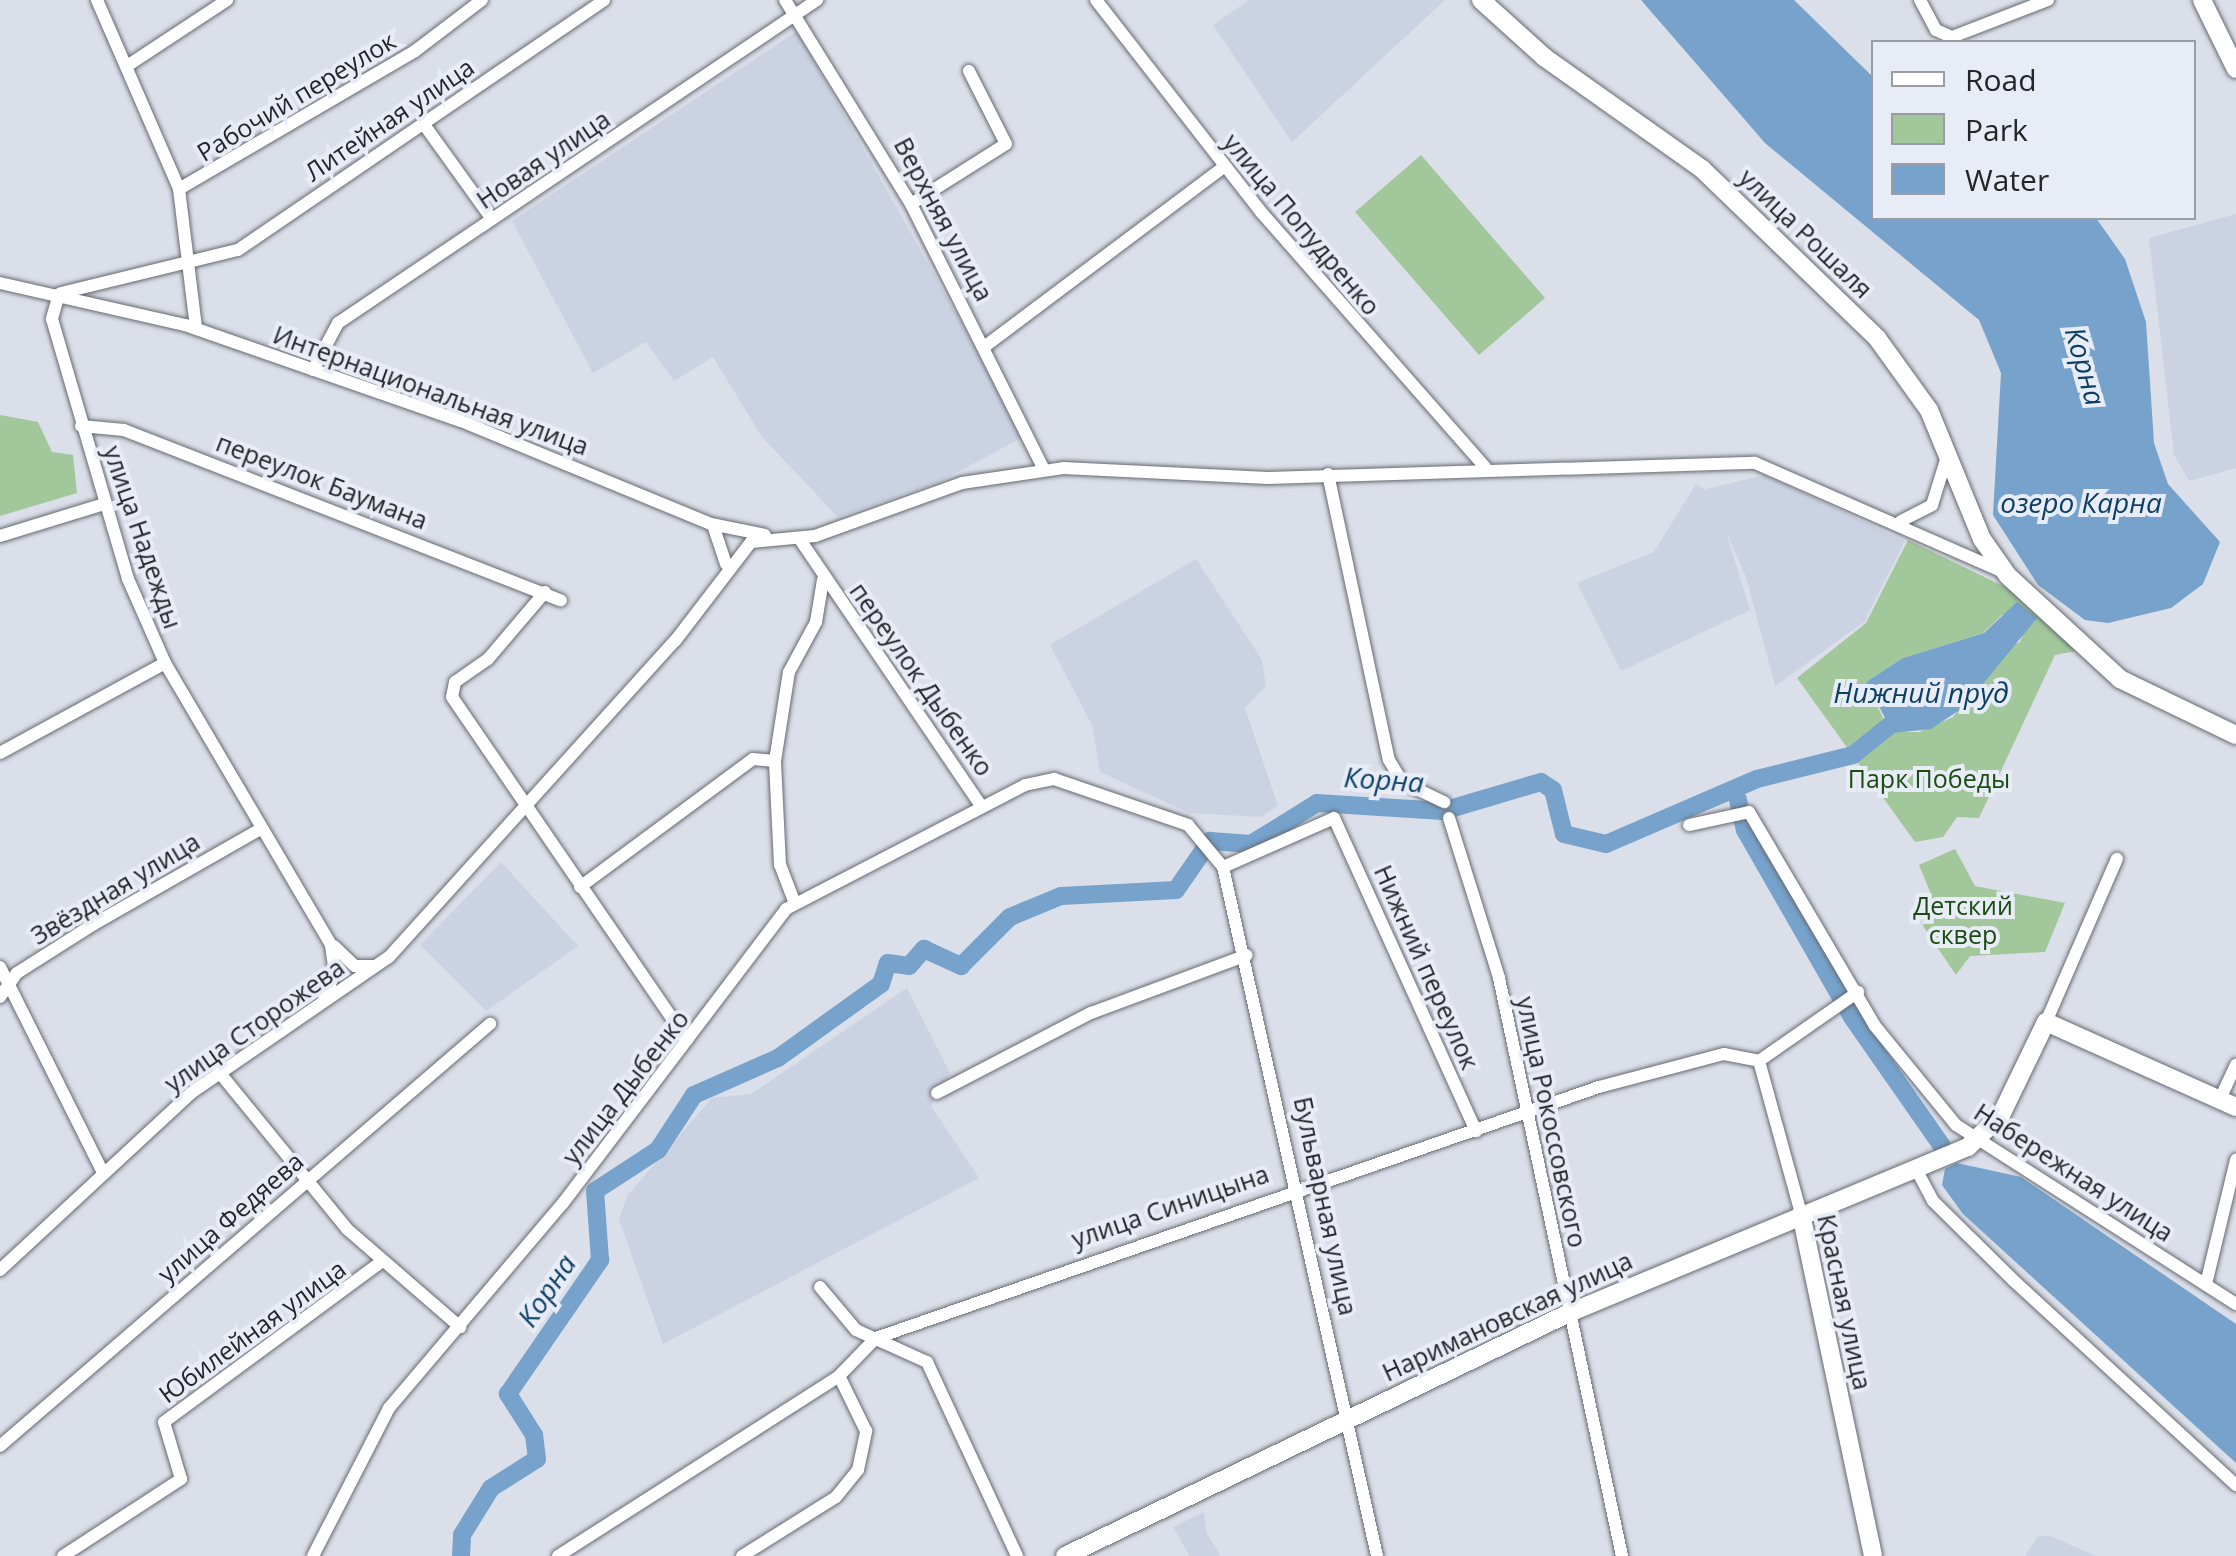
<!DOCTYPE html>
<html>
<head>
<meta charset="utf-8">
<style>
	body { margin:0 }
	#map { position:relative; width:2236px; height:1556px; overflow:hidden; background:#dbdfe9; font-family:"Open Sans",sans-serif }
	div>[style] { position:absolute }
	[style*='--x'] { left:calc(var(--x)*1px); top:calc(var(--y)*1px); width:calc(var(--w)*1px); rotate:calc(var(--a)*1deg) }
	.built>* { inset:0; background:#cbd2e1 }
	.green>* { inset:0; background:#a1c79b }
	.water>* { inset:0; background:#76a2cb }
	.river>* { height:18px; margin:-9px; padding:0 9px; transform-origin:9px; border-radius:9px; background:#76a2cb }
	.roads { filter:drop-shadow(0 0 2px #666971) drop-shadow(0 0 2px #666971) }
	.minor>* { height:12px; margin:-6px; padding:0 6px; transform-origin:6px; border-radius:6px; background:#fff }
	.major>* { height:18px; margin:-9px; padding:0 9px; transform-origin:9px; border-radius:9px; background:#fff }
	span { translate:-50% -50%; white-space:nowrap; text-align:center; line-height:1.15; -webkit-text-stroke:8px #e8ecf6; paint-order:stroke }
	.street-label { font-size:25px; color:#242629 }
	.park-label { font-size:25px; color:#194d11 }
	.water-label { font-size:28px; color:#0b3f66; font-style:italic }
	.legend { position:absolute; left:1871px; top:40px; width:325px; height:180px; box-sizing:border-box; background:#e8ecf6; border:2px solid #9a9da4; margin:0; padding:12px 18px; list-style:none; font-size:30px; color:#242629 }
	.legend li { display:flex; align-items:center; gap:20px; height:50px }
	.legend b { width:50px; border:2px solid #9a9da4 }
</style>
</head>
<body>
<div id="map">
	<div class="built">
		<div style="clip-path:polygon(1249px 0,1445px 0,1292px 142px,1213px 25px)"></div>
		<div style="clip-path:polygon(797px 31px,1025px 436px,939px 482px,838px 517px,762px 437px,713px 357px,674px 381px,646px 342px,593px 373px,512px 221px)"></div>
		<div style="clip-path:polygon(2236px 214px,2236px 468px,2189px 481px,2174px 454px,2149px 238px)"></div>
		<div style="clip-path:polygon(1765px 475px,1905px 541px,1864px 622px,1775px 686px,1746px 577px,1707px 489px)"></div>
		<div style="clip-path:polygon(1696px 484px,1715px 496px,1750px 610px,1621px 671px,1577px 583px,1654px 552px)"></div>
		<div style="clip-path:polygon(1196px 559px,1262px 660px,1266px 686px,1245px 708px,1278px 806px,1261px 817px,1189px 813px,1100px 772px,1093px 727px,1050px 645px)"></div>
		<div style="clip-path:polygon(501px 862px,578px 946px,486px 1011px,420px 945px)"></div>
		<div style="clip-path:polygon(907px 988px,950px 1073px,931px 1106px,979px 1178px,663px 1344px,619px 1219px,627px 1196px,712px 1098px,751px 1094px)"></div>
		<div style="clip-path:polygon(1204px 1512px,1207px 1534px,1221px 1556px,1190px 1556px,1173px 1527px)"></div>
		<div style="clip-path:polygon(2038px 1536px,2050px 1536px,2096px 1556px,2025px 1556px)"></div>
	</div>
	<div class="green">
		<div style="clip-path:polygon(1421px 155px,1545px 298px,1479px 355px,1355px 212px)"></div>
		<div style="clip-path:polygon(0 415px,38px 422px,52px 452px,73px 455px,77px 493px,0 516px)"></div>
		<div style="clip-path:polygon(evenodd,1908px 540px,2009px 589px,2076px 651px,2055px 655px,1979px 818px,1957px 817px,1943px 837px,1915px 842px,1797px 678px,1866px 623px,1908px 540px,2002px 615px,2029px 619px,2020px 642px,2003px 649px,1953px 717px,1919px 732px,1897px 732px,1884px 720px,1866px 682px,1903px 658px,1983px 633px,2002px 615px)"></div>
		<div style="clip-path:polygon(1955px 849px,1975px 886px,2065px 903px,2045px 952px,1970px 956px,1956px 975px,1923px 926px,1932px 897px,1919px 865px)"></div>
	</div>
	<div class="water">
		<div style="clip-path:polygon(1641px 0,1794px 0,1873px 77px,1874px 218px,2096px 218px,2125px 259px,2146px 322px,2154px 443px,2168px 484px,2220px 542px,2203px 584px,2171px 608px,2108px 623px,2085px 620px,2038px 585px,1993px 515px,2001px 373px,1979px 320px,1765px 143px)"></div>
		<div style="clip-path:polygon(2017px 602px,2037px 618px,1964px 707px,1931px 729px,1893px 733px,1866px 682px,1903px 658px,1984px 633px)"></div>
		<div style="clip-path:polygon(1957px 1163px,2021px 1177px,2236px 1324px,2236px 1463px,1963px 1214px,1942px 1185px,1945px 1169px)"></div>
	</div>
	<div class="river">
		<div style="--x:1738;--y:800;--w:31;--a:77"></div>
		<div style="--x:1745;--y:830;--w:215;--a:60.2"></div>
		<div style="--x:1852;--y:1017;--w:157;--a:55.1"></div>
		<div style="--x:461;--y:1556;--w:21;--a:-87"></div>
		<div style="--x:462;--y:1535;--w:55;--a:-58.3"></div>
		<div style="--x:491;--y:1488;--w:54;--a:-32.2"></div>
		<div style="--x:537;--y:1459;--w:24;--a:-97"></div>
		<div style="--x:534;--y:1435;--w:49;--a:-122.4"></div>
		<div style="--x:508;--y:1394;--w:163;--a:-55.5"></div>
		<div style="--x:600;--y:1260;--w:69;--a:-94.1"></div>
		<div style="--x:595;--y:1191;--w:75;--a:-33.1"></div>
		<div style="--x:658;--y:1150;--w:66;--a:-56.8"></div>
		<div style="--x:694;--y:1095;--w:92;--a:-23.8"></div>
		<div style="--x:778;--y:1058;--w:127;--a:-35.7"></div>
		<div style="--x:881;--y:984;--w:22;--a:-72"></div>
		<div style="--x:888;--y:963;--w:21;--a:8"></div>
		<div style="--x:909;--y:966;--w:23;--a:-49"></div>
		<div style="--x:924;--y:949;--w:41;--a:24.7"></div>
		<div style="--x:961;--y:966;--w:69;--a:-45"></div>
		<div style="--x:1010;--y:917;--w:55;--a:-22.4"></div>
		<div style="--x:1061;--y:896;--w:115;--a:-3"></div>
		<div style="--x:1176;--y:890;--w:60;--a:-55.2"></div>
		<div style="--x:1210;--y:841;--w:41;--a:4.2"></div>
		<div style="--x:1251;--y:844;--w:78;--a:-31.8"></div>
		<div style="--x:1317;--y:803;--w:126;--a:3.6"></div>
		<div style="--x:1443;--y:811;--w:102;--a:-16.5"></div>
		<div style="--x:1541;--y:782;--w:14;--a:34"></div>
		<div style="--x:1553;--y:790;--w:45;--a:76"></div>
		<div style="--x:1564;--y:834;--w:43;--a:13.4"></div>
		<div style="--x:1606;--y:844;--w:164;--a:-23.3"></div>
		<div style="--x:1757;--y:779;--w:99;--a:-14"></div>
		<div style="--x:1853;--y:755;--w:65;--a:-38.8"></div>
	</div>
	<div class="roads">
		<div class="minor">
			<div style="--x:97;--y:0;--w:206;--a:66.5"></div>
			<div style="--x:179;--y:189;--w:140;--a:83"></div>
			<div style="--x:785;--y:0;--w:240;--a:58.3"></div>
			<div style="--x:911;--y:204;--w:297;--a:63.4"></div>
			<div style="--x:1096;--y:0;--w:269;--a:52.1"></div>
			<div style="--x:1261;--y:212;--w:339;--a:48.7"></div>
			<div style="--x:1920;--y:0;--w:34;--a:62"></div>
			<div style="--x:1936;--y:30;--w:17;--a:24"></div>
			<div style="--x:1952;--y:37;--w:103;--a:-21.1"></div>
			<div style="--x:127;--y:66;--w:120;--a:-33.4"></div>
			<div style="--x:423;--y:123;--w:118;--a:54.3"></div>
			<div style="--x:179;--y:189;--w:273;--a:-30.3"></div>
			<div style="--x:415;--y:51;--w:84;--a:-37.3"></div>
			<div style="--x:911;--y:204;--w:112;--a:-32.3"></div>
			<div style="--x:1006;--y:144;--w:82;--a:-116.9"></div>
			<div style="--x:0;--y:283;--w:190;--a:12.8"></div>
			<div style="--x:185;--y:325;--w:292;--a:19.2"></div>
			<div style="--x:461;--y:421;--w:270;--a:22.4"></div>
			<div style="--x:711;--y:524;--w:55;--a:11.5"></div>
			<div style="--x:61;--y:293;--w:182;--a:-13.7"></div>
			<div style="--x:238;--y:250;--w:443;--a:-34.3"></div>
			<div style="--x:59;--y:294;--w:26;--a:106"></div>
			<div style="--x:52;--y:319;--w:271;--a:73.7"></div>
			<div style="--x:128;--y:579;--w:92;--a:66.2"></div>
			<div style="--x:165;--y:663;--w:327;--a:59.5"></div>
			<div style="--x:331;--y:945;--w:27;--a:82"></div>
			<div style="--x:335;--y:972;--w:31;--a:112"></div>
			<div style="--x:984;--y:347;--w:300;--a:-36.9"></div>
			<div style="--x:313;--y:370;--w:53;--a:-62"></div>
			<div style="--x:338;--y:323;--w:578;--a:-33.99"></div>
			<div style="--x:81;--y:426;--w:43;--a:5.3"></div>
			<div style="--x:124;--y:430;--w:469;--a:21.3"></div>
			<div style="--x:1328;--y:474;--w:292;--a:78"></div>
			<div style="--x:1389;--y:760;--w:26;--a:59"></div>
			<div style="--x:1402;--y:782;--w:47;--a:25.5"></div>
			<div style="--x:1901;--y:521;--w:35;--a:-27"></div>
			<div style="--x:1932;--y:505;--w:47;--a:-72.7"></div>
			<div style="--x:713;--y:525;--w:41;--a:71.6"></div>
			<div style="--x:0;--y:536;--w:109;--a:-17.1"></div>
			<div style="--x:799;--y:538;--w:324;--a:55.8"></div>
			<div style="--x:545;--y:592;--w:88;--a:130.4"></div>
			<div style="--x:488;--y:659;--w:40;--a:145.1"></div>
			<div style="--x:455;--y:682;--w:15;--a:101"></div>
			<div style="--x:452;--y:697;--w:416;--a:55.6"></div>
			<div style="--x:0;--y:753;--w:188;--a:-28.6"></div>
			<div style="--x:1449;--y:818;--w:168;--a:72.6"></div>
			<div style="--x:1499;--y:978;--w:591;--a:77.99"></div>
			<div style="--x:1689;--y:825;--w:61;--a:-12.2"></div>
			<div style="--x:1749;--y:812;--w:248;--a:59.5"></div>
			<div style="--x:1875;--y:1026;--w:128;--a:50.7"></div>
			<div style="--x:1956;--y:1125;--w:332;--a:32.6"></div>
			<div style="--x:1223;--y:867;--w:121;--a:-23.8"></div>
			<div style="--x:1334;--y:818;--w:344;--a:65.6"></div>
			<div style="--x:580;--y:887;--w:215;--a:-36.5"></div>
			<div style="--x:753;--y:759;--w:22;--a:5"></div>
			<div style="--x:794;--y:901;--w:39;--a:-111"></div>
			<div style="--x:780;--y:865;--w:104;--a:-92.8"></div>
			<div style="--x:775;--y:761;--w:90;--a:-81.1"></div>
			<div style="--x:789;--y:672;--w:57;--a:-61.6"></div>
			<div style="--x:816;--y:622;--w:43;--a:-80.5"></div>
			<div style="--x:334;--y:946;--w:29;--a:44"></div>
			<div style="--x:355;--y:966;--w:20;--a:0"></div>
			<div style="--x:0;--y:967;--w:228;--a:63.4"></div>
			<div style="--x:0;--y:997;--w:29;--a:-55"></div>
			<div style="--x:17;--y:973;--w:91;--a:-32.5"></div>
			<div style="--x:94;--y:924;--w:193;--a:-29.7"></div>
			<div style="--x:2046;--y:1022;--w:178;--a:-66.5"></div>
			<div style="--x:1759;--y:1061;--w:159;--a:74.6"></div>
			<div style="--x:219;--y:1072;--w:203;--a:50.8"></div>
			<div style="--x:347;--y:1229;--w:150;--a:40.9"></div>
			<div style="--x:937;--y:1093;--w:174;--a:-27.5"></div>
			<div style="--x:1091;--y:1013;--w:166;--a:-20.4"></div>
			<div style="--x:2220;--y:1099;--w:38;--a:-65"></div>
			<div style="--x:1916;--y:1169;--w:36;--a:62"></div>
			<div style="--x:1933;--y:1201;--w:112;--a:44.6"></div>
			<div style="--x:2013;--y:1280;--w:303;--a:42.6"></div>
			<div style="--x:0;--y:1270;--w:260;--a:-42.8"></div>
			<div style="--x:191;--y:1093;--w:240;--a:-34.5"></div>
			<div style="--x:389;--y:957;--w:426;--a:-47.9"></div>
			<div style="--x:675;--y:641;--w:125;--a:-52.5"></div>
			<div style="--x:751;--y:542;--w:64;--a:-5.4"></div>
			<div style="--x:815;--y:536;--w:156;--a:-19.8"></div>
			<div style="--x:962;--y:483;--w:102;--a:-8.4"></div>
			<div style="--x:1063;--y:468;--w:205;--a:2.8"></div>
			<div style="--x:1268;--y:478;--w:487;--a:-1.8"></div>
			<div style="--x:1755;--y:463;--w:266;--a:23.7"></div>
			<div style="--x:2206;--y:1284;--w:128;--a:-76.4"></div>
			<div style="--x:820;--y:1287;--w:56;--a:50.1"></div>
			<div style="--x:856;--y:1330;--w:78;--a:24.3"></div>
			<div style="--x:927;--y:1362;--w:214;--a:65.1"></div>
			<div style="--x:0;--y:1446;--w:647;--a:-40.74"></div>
			<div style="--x:63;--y:1556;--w:141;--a:-33.1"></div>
			<div style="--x:181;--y:1479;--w:59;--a:-106.6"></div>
			<div style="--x:164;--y:1422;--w:271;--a:-36.4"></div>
			<div style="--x:313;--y:1556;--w:166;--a:-62.8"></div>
			<div style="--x:389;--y:1408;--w:269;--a:-49.7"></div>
			<div style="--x:563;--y:1203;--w:369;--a:-52.8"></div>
			<div style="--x:786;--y:909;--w:269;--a:-27.4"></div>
			<div style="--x:1025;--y:785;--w:30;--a:-12"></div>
			<div style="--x:1054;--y:779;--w:142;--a:18.9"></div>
			<div style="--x:1188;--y:825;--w:55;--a:50.2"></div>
			<div style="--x:1223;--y:867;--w:706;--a:77.4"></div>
			<div style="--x:558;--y:1556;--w:334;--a:-32.6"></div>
			<div style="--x:839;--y:1376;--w:53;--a:-45.8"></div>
			<div style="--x:876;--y:1338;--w:765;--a:-19.15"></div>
			<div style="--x:1599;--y:1087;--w:129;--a:-14.8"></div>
			<div style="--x:1724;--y:1054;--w:36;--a:11"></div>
			<div style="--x:1759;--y:1061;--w:121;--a:-34.9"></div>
			<div style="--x:742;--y:1556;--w:111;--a:-32.1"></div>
			<div style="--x:836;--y:1497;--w:35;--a:-51"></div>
			<div style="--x:858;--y:1470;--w:40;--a:-78"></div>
			<div style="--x:866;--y:1431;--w:61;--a:-116.1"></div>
		</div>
		<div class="major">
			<div style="--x:1481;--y:0;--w:85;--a:42.1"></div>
			<div style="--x:1544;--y:57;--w:194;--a:35.3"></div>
			<div style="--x:1702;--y:169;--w:243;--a:44"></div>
			<div style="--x:1877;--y:338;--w:89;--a:54.2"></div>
			<div style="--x:1929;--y:410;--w:139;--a:67.7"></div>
			<div style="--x:1982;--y:539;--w:45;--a:54.9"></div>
			<div style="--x:2008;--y:576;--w:152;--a:42.6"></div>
			<div style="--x:2120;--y:679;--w:129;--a:25.8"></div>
			<div style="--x:2202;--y:0;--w:77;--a:63.8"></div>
			<div style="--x:1801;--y:1214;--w:349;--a:78.1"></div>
			<div style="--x:1065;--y:1556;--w:560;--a:-25.74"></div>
			<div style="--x:1569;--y:1313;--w:432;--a:-22.6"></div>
			<div style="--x:1968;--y:1147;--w:46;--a:-44.1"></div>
			<div style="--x:2001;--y:1115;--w:103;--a:-64.2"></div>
			<div style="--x:2046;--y:1022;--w:208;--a:24.1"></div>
		</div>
	</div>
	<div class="street-label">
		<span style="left:296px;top:96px;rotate:-31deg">Рабочий переулок</span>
		<span style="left:389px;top:119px;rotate:-34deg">Литейная улица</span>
		<span style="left:543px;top:159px;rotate:-34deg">Новая улица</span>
		<span style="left:944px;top:219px;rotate:62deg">Верхняя улица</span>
		<span style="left:1302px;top:224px;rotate:50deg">улица Попудренко</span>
		<span style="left:1806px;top:233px;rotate:44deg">улица Рошаля</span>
		<span style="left:431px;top:390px;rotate:20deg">Интернациональная улица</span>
		<span style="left:322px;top:481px;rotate:21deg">переулок Баумана</span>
		<span style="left:143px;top:537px;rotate:71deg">улица Надежды</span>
		<span style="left:922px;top:679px;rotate:55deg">переулок Дыбенко</span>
		<span style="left:115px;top:888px;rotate:-31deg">Звёздная улица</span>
		<span style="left:1427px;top:967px;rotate:66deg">Нижний переулок</span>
		<span style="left:254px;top:1025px;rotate:-35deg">улица Сторожева</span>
		<span style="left:625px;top:1087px;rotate:-52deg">улица Дыбенко</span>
		<span style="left:1552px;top:1122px;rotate:78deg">улица Рокоссовского</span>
		<span style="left:2074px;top:1172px;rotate:33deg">Набережная улица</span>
		<span style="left:1170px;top:1206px;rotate:-19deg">улица Синицына</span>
		<span style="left:1326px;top:1206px;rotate:78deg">Бульварная улица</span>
		<span style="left:230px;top:1217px;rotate:-41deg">улица Федяева</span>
		<span style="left:1845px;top:1302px;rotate:78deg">Красная улица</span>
		<span style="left:1507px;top:1316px;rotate:-25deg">Наримановская улица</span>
		<span style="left:252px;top:1331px;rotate:-36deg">Юбилейная улица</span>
	</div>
	<div class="park-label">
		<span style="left:1929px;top:778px">Парк Победы</span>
		<span style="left:1963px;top:920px">Детский<br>сквер</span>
	</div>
	<div class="water-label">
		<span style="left:2086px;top:366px;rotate:74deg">Корна</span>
		<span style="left:2081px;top:502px">озеро Карна</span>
		<span style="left:1921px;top:692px">Нижний пруд</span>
		<span style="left:1384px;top:779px;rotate:4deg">Корна</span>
		<span style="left:546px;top:1290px;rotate:-56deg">Корна</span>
	</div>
	<ul class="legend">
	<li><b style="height:12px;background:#fff"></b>Road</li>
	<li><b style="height:28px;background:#a1c79b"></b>Park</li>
	<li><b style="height:28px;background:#76a2cb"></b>Water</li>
	</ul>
</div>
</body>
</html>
